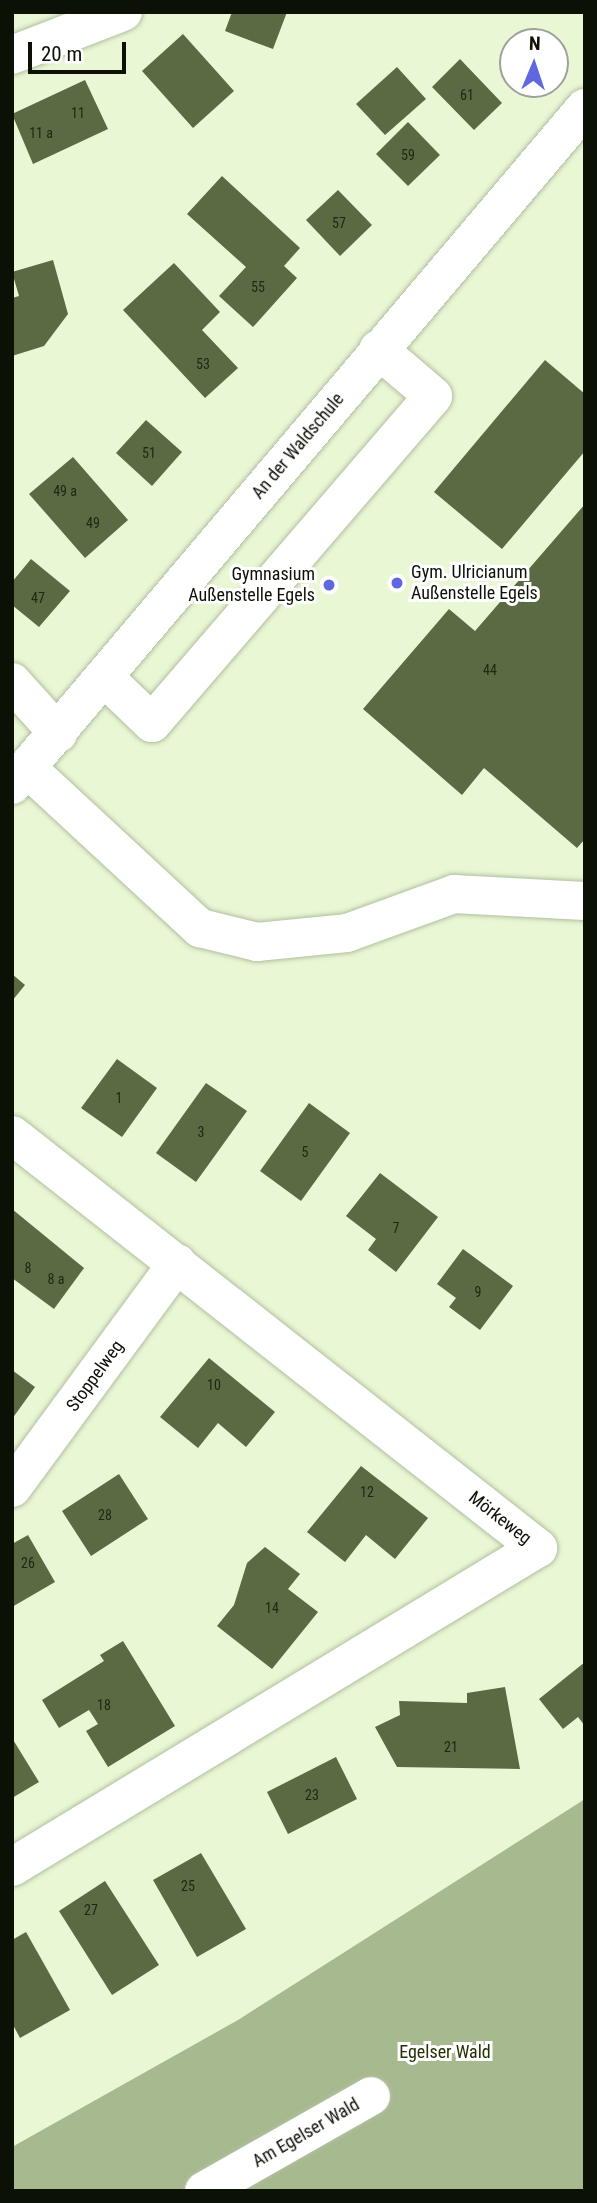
<!DOCTYPE html>
<html>
<head>
<meta charset="utf-8">
<style>
	body { margin:0 }
	#map { position:relative; width:597px; height:2203px; overflow:hidden; background:#e9f7d5; font-family:"Roboto Condensed",sans-serif }
	div>[style] { position:absolute }
	[style*='--x'] { left:calc(var(--x)*1px); top:calc(var(--y)*1px); width:calc(var(--w)*1px); rotate:calc(var(--a)*1deg) }
	.forest>* { inset:0; background:#a7b98e }
	.building>* { inset:0; background:#5a6a42 }
	.roads { filter:drop-shadow(0 0 2px #b1bf9f) drop-shadow(0 0 2px #b1bf9f) }
	.minor>* { height:38px; margin:-19px; padding:0 19px; transform-origin:19px; border-radius:19px; background:#fff }
	.dots>* { width:19px; height:19px; translate:-50% -50%; box-sizing:border-box; border:4px solid #fff; border-radius:50% }
	span { translate:-50% -50%; white-space:nowrap; text-align:center; line-height:1.15; -webkit-text-stroke:6px #fff; paint-order:stroke }
	.number-label { font-size:14px; color:#202715 }
	.number-label span { -webkit-text-stroke-width:0 }
	.street-label { font-size:18px; color:#0c1106 }
	.poi-label { font-size:18px; color:#0c1106 }
	.left { translate:0 -50%; text-align:left }
	.right { translate:-100% -50%; text-align:right }
	.park-label { font-size:18px; color:#223100 }
	.frame { position:absolute; inset:0; border:14px solid #0c1106; pointer-events:none }
	.north { position:absolute; left:499px; top:28px; width:70px; height:70px; box-sizing:border-box; background:#fff; border:2px solid #9ea09b; border-radius:50%; rotate:2deg; font-size:19px; font-weight:700; line-height:28px; text-align:center; color:#0c1106 }
	.north::after { content:''; display:block; margin:auto; width:24px; height:32px; background:#6068e0; clip-path:polygon(50% 0,100% 100%,50% 72%,0 100%) }
	.scale { position:absolute; left:28px; top:42px; width:98px; height:32px; box-sizing:border-box; border:4px solid #0c1106; border-top:0; padding-left:9px; font-size:21px; line-height:24px; white-space:nowrap; color:#0c1106; -webkit-text-stroke:5px #fff; paint-order:stroke }
</style>
</head>
<body>
<div id="map">
	<div class="forest">
		<div style="clip-path:polygon(585px 1799px,585px 2191px,12px 2191px,12px 2147px,238px 2020px)"></div>
	</div>
	<div class="building">
		<div style="clip-path:polygon(232px 12px,287px 12px,273px 49px,225px 31px)"></div>
		<div style="clip-path:polygon(183px 34px,234px 91px,193px 128px,142px 71px)"></div>
		<div style="clip-path:polygon(460px 59px,502px 103px,474px 130px,432px 87px)"></div>
		<div style="clip-path:polygon(397px 67px,426px 99px,385px 135px,356px 104px)"></div>
		<div style="clip-path:polygon(85px 80px,108px 129px,33px 164px,12px 114px)"></div>
		<div style="clip-path:polygon(408px 122px,440px 155px,408px 186px,376px 154px)"></div>
		<div style="clip-path:polygon(222px 176px,300px 248px,284px 266px,297px 278px,253px 327px,219px 296px,246px 267px,187px 214px)"></div>
		<div style="clip-path:polygon(338px 190px,372px 225px,340px 256px,306px 220px)"></div>
		<div style="clip-path:polygon(53px 260px,68px 314px,44px 346px,12px 356px,12px 298px,19px 296px,12px 272px)"></div>
		<div style="clip-path:polygon(174px 263px,220px 312px,202px 330px,238px 368px,205px 398px,123px 310px)"></div>
		<div style="clip-path:polygon(545px 360px,585px 394px,585px 451px,502px 549px,434px 492px)"></div>
		<div style="clip-path:polygon(146px 420px,182px 452px,152px 486px,116px 453px)"></div>
		<div style="clip-path:polygon(73px 457px,128px 520px,85px 558px,29px 494px)"></div>
		<div style="clip-path:polygon(585px 504px,585px 839px,577px 848px,484px 768px,462px 795px,363px 709px,449px 609px,475px 631px)"></div>
		<div style="clip-path:polygon(31px 559px,70px 591px,39px 627px,12px 605px,12px 582px)"></div>
		<div style="clip-path:polygon(12px 974px,25px 985px,12px 1001px)"></div>
		<div style="clip-path:polygon(117px 1059px,157px 1088px,122px 1137px,81px 1108px)"></div>
		<div style="clip-path:polygon(206px 1083px,247px 1111px,196px 1182px,156px 1153px)"></div>
		<div style="clip-path:polygon(309px 1103px,350px 1133px,301px 1201px,260px 1171px)"></div>
		<div style="clip-path:polygon(380px 1173px,438px 1217px,396px 1272px,368px 1250px,376px 1239px,346px 1216px)"></div>
		<div style="clip-path:polygon(12px 1209px,84px 1268px,54px 1309px,12px 1278px)"></div>
		<div style="clip-path:polygon(463px 1249px,513px 1286px,480px 1330px,449px 1307px,456px 1298px,437px 1284px)"></div>
		<div style="clip-path:polygon(209px 1358px,275px 1412px,246px 1447px,218px 1423px,198px 1448px,160px 1417px)"></div>
		<div style="clip-path:polygon(12px 1370px,35px 1387px,12px 1419px)"></div>
		<div style="clip-path:polygon(361px 1466px,428px 1518px,395px 1559px,366px 1535px,345px 1562px,307px 1532px)"></div>
		<div style="clip-path:polygon(119px 1474px,148px 1519px,91px 1556px,62px 1511px)"></div>
		<div style="clip-path:polygon(28px 1535px,55px 1582px,12px 1607px,12px 1544px)"></div>
		<div style="clip-path:polygon(265px 1547px,300px 1574px,288px 1589px,318px 1612px,272px 1669px,217px 1626px,234px 1605px,247px 1563px)"></div>
		<div style="clip-path:polygon(123px 1641px,175px 1726px,108px 1767px,86px 1731px,98px 1724px,89px 1710px,59px 1728px,42px 1700px,104px 1661px,100px 1655px)"></div>
		<div style="clip-path:polygon(585px 1662px,585px 1726px,578px 1717px,563px 1729px,539px 1699px)"></div>
		<div style="clip-path:polygon(505px 1687px,520px 1769px,397px 1767px,375px 1727px,400px 1715px,399px 1701px,467px 1703px,467px 1693px)"></div>
		<div style="clip-path:polygon(12px 1738px,39px 1782px,12px 1798px)"></div>
		<div style="clip-path:polygon(336px 1757px,357px 1799px,288px 1834px,267px 1792px)"></div>
		<div style="clip-path:polygon(201px 1853px,246px 1929px,197px 1957px,153px 1880px)"></div>
		<div style="clip-path:polygon(105px 1881px,159px 1965px,112px 1995px,59px 1911px)"></div>
		<div style="clip-path:polygon(26px 1932px,70px 2010px,20px 2038px,12px 2023px,12px 1940px)"></div>
	</div>
	<div class="roads">
		<div class="minor">
			<div style="--x:12;--y:55;--w:119;--a:-21.2"></div>
			<div style="--x:105;--y:678;--w:65;--a:43.8"></div>
			<div style="--x:152;--y:723;--w:431;--a:-49.3"></div>
			<div style="--x:433;--y:396;--w:72;--a:-139.5"></div>
			<div style="--x:12;--y:682;--w:69;--a:48"></div>
			<div style="--x:27;--y:768;--w:236;--a:42.8"></div>
			<div style="--x:200;--y:928;--w:59;--a:13.8"></div>
			<div style="--x:257;--y:942;--w:90;--a:-5.7"></div>
			<div style="--x:347;--y:933;--w:114;--a:-20"></div>
			<div style="--x:454;--y:894;--w:131;--a:3.1"></div>
			<div style="--x:12;--y:785;--w:887;--a:-49.76"></div>
			<div style="--x:12;--y:1135;--w:669;--a:38.14"></div>
			<div style="--x:538;--y:1548;--w:615;--a:148.76"></div>
			<div style="--x:12;--y:1488;--w:279;--a:-53.7"></div>
			<div style="--x:204;--y:2191;--w:192;--a:-29.6"></div>
		</div>
	</div>
	<div class="dots">
		<div style="left:397px;top:583px;background:#6068e0"></div>
		<div style="left:329px;top:585px;background:#6068e0"></div>
	</div>
	<div class="number-label">
		<span style="left:467px;top:95px">61</span>
		<span style="left:78px;top:113px">11</span>
		<span style="left:41px;top:133px">11 a</span>
		<span style="left:408px;top:155px">59</span>
		<span style="left:339px;top:223px">57</span>
		<span style="left:258px;top:287px">55</span>
		<span style="left:203px;top:364px">53</span>
		<span style="left:149px;top:453px">51</span>
		<span style="left:65px;top:491px">49 a</span>
		<span style="left:93px;top:523px">49</span>
		<span style="left:38px;top:598px">47</span>
		<span style="left:490px;top:670px">44</span>
		<span style="left:119px;top:1098px">1</span>
		<span style="left:201px;top:1132px">3</span>
		<span style="left:305px;top:1152px">5</span>
		<span style="left:396px;top:1228px">7</span>
		<span style="left:28px;top:1268px">8</span>
		<span style="left:56px;top:1279px">8 a</span>
		<span style="left:478px;top:1292px">9</span>
		<span style="left:214px;top:1385px">10</span>
		<span style="left:367px;top:1492px">12</span>
		<span style="left:105px;top:1515px">28</span>
		<span style="left:28px;top:1563px">26</span>
		<span style="left:272px;top:1608px">14</span>
		<span style="left:104px;top:1705px">18</span>
		<span style="left:451px;top:1747px">21</span>
		<span style="left:312px;top:1795px">23</span>
		<span style="left:188px;top:1886px">25</span>
		<span style="left:91px;top:1910px">27</span>
	</div>
	<div class="street-label">
		<span style="left:298px;top:446px;rotate:-50deg">An der Waldschule</span>
		<span style="left:95px;top:1376px;rotate:-54deg">Stoppelweg</span>
		<span style="left:500px;top:1518px;rotate:38deg">Mörkeweg</span>
		<span style="left:306px;top:2133px;rotate:-30deg">Am Egelser Wald</span>
	</div>
	<div class="poi-label">
		<span class="left" style="left:411px;top:583px">Gym. Ulricianum<br>Außenstelle Egels</span>
		<span class="right" style="left:315px;top:585px">Gymnasium<br>Außenstelle Egels</span>
	</div>
	<div class="park-label">
		<span style="left:445px;top:2052px">Egelser Wald</span>
	</div>
	<div class="frame"></div>
	<div class="north">N</div>
	<div class="scale">20 m</div>
</div>
</body>
</html>
